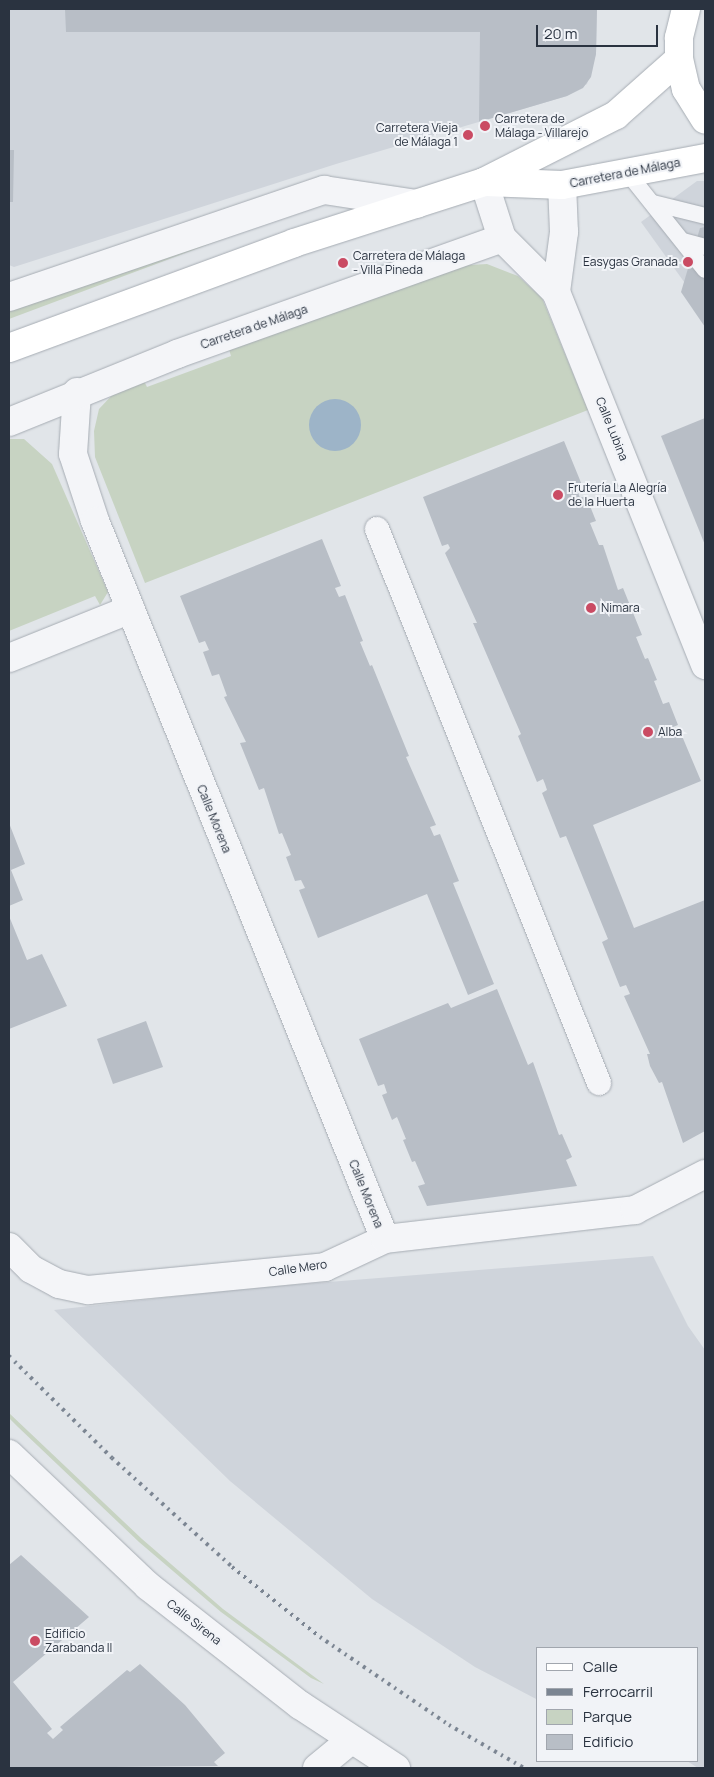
<!DOCTYPE html>
<html>
<head>
<meta charset="utf-8">
<style>
	body { margin:0 }
	#map { position:relative; width:714px; height:1777px; overflow:hidden; background:#e1e5e9; font-family:Manrope,sans-serif }
	div>[style] { position:absolute }
	[style*='--x'] { left:calc(var(--x)*1px); top:calc(var(--y)*1px); width:calc(var(--w)*1px); rotate:calc(var(--a)*1deg) }
	.built>* { inset:0; background:#cfd4db }
	.green>* { inset:0; background:#c7d3c2 }
	.water>* { inset:0; background:#9db4c8 }
	.round { border-radius:50% }
	.building>* { inset:0; background:#b8bec6 }
	.roads { filter:drop-shadow(0 0 1px #a6acb3) drop-shadow(0 0 1px #a6acb3) }
	.service>* { height:16px; margin:-8px; padding:0 8px; transform-origin:8px; border-radius:8px; background:#f4f5f8 }
	.pedestrian>* { height:24px; margin:-12px; padding:0 12px; transform-origin:12px; border-radius:12px; background:#f4f5f8 }
	.minor>* { height:28px; margin:-14px; padding:0 14px; transform-origin:14px; border-radius:14px; background:#f4f5f8 }
	.tertiary>* { height:28px; margin:-14px; padding:0 14px; transform-origin:14px; border-radius:14px; background:#f4f5f8 }
	.primary>* { height:28px; margin:-14px; padding:0 14px; transform-origin:14px; border-radius:14px; background:#fff }
	.rail>* { height:4px; margin-top:-2px; transform-origin:0; background:repeating-linear-gradient(90deg,#7b8592 0 2.5px,transparent 0 7.5px) }
	.dots>* { width:14px; height:14px; translate:-50% -50%; box-sizing:border-box; border:2px solid #f1f3f7; border-radius:50% }
	span { translate:-50% -50%; white-space:nowrap; text-align:center; line-height:1.15; -webkit-text-stroke:4px #f1f3f7; paint-order:stroke }
	.poi-label { font-size:12px; color:#2a3340 }
	.left { translate:0 -50%; text-align:left }
	.right { translate:-100% -50%; text-align:right }
	.street-label { font-size:12px; color:#2a3340 }
	.frame { position:absolute; inset:0; border:10px solid #2a3340; pointer-events:none }
	.legend { position:absolute; left:536px; top:1647px; width:162px; height:115px; box-sizing:border-box; background:#f1f3f7; border:1px solid #a1a6ae; margin:0; padding:6px 9px; list-style:none; font-size:15px; color:#2a3340 }
	.legend li { display:flex; align-items:center; gap:10px; height:25px }
	.legend b { width:25px; border:1px solid #a1a6ae }
	.scale { position:absolute; left:536px; top:25px; width:122px; height:22px; box-sizing:border-box; border:2px solid #2a3340; border-top:0; padding-left:6px; font-size:15px; line-height:18px; white-space:nowrap; color:#2a3340; -webkit-text-stroke:4px #f1f3f7; paint-order:stroke }
</style>
</head>
<body>
<div id="map">
	<div class="built">
		<div style="clip-path:polygon(9px 9px,597px 9px,596px 54px,587px 84px,567px 96px,336px 164px,14px 267px,9px 265px)"></div>
		<div style="clip-path:polygon(697px 181px,705px 181px,705px 311px,641px 222px)"></div>
		<div style="clip-path:polygon(653px 1256px,688px 1326px,705px 1350px,705px 1768px,698px 1768px,687px 1761px,698px 1761px,698px 1648px,538px 1648px,538px 1700px,475px 1667px,372px 1599px,230px 1481px,54px 1310px,242px 1289px)"></div>
	</div>
	<div class="green">
		<div style="clip-path:polygon(277px 214px,279px 218px,9px 319px,9px 311px)"></div>
		<div style="clip-path:polygon(487px 264px,518px 276px,542px 298px,588px 410px,145px 583px,95px 457px,94px 431px,99px 409px,117px 390px,143px 379px,147px 387px,231px 356px,228px 346px,454px 266px)"></div>
		<div style="clip-path:polygon(9px 439px,24px 439px,52px 464px,108px 592px,100px 605px,95px 596px,9px 631px)"></div>
		<div style="clip-path:polygon(9px 1413px,142px 1539px,223px 1609px,324px 1684px,311px 1678px,221px 1612px,139px 1542px,18px 1427px,9px 1418px)"></div>
	</div>
	<div class="water">
		<div class="round" style="left:309px;top:399px;width:52px;height:52px"></div>
	</div>
	<div class="building">
		<div style="clip-path:polygon(65px 9px,597px 9px,596px 54px,591px 77px,583px 88px,567px 96px,479px 122px,480px 32px,66px 32px)"></div>
		<div style="clip-path:polygon(9px 150px,14px 150px,13px 202px,9px 202px)"></div>
		<div style="clip-path:polygon(705px 227px,705px 327px,681px 292px,700px 228px)"></div>
		<div style="clip-path:polygon(705px 418px,705px 545px,661px 436px)"></div>
		<div style="clip-path:polygon(564px 441px,584px 490px,578px 492px,580px 498px,586px 496px,596px 521px,590px 523px,599px 545px,603px 545px,618px 590px,623px 588px,642px 635px,636px 637px,645px 659px,648px 658px,657px 680px,654px 681px,663px 704px,669px 702px,678px 725px,673px 727px,677px 738px,682px 736px,701px 781px,593px 825px,634px 928px,705px 900px,705px 1131px,683px 1143px,662px 1082px,659px 1083px,650px 1066px,647px 1054px,650px 1054px,624px 996px,630px 994px,626px 985px,620px 987px,602px 942px,608px 939px,566px 836px,560px 838px,542px 793px,547px 790px,545px 784px,543px 779px,537px 782px,518px 736px,521px 734px,473px 623px,477px 623px,445px 553px,450px 548px,448px 544px,442px 546px,423px 497px)"></div>
		<div style="clip-path:polygon(322px 539px,341px 586px,335px 588px,339px 597px,345px 595px,363px 641px,360px 642px,370px 666px,372px 665px,409px 756px,406px 757px,436px 825px,430px 827px,434px 836px,440px 834px,459px 881px,453px 883px,494px 984px,468px 995px,427px 894px,318px 938px,299px 890px,305px 888px,301px 880px,295px 881px,286px 857px,291px 855px,282px 833px,279px 834px,264px 788px,259px 790px,240px 743px,246px 742px,224px 697px,227px 696px,219px 674px,212px 676px,203px 652px,209px 650px,205px 641px,199px 643px,180px 596px)"></div>
		<div style="clip-path:polygon(9px 823px,25px 864px,11px 870px,23px 900px,9px 906px)"></div>
		<div style="clip-path:polygon(9px 916px,27px 960px,42px 954px,67px 1006px,9px 1029px)"></div>
		<div style="clip-path:polygon(497px 989px,528px 1065px,533px 1062px,559px 1135px,562px 1134px,572px 1157px,566px 1160px,577px 1186px,427px 1206px,418px 1186px,425px 1184px,415px 1161px,412px 1162px,403px 1140px,406px 1139px,397px 1117px,392px 1120px,382px 1095px,387px 1093px,384px 1084px,378px 1086px,359px 1039px,448px 1003px,451px 1008px)"></div>
		<div style="clip-path:polygon(146px 1021px,163px 1067px,113px 1084px,97px 1039px)"></div>
		<div style="clip-path:polygon(21px 1555px,89px 1617px,13px 1682px,52px 1729px,47px 1733px,53px 1739px,63px 1730px,60px 1727px,127px 1670px,130px 1672px,140px 1664px,185px 1705px,225px 1753px,214px 1762px,218px 1766px,9px 1768px,9px 1565px)"></div>
	</div>
	<div class="roads">
		<div class="service">
			<div style="--x:627;--y:172;--w:125;--a:51.5"></div>
			<div style="--x:653;--y:203;--w:54;--a:14"></div>
			<div style="--x:683;--y:241;--w:23;--a:15"></div>
		</div>
		<div class="pedestrian">
			<div style="--x:377;--y:529;--w:597;--a:68.16"></div>
		</div>
		<div class="minor">
			<div style="--x:9;--y:658;--w:131;--a:-21.9"></div>
			<div style="--x:9;--y:1247;--w:31;--a:45"></div>
			<div style="--x:31;--y:1269;--w:32;--a:28"></div>
			<div style="--x:59;--y:1284;--w:30;--a:12"></div>
			<div style="--x:88;--y:1290;--w:238;--a:-5.5"></div>
			<div style="--x:325;--y:1267;--w:66;--a:-25"></div>
			<div style="--x:9;--y:1454;--w:192;--a:43.5"></div>
			<div style="--x:148;--y:1586;--w:193;--a:38.1"></div>
			<div style="--x:300;--y:1705;--w:115;--a:33.3"></div>
			<div style="--x:317;--y:1768;--w:44;--a:-39.5"></div>
		</div>
		<div class="tertiary">
			<div style="--x:484;--y:182;--w:59;--a:72.2"></div>
			<div style="--x:502;--y:238;--w:76;--a:45"></div>
			<div style="--x:556;--y:292;--w:402;--a:68.2"></div>
			<div style="--x:556;--y:292;--w:61;--a:-82.4"></div>
			<div style="--x:564;--y:232;--w:47;--a:-92.4"></div>
			<div style="--x:9;--y:297;--w:333;--a:-18.8"></div>
			<div style="--x:324;--y:190;--w:94;--a:8.6"></div>
			<div style="--x:77;--y:392;--w:62;--a:93.7"></div>
			<div style="--x:73;--y:454;--w:71;--a:71.8"></div>
			<div style="--x:95;--y:521;--w:774;--a:68.01"></div>
			<div style="--x:385;--y:1239;--w:252;--a:-6.6"></div>
			<div style="--x:635;--y:1210;--w:79;--a:-27.2"></div>
			<div style="--x:9;--y:422;--w:181;--a:-22"></div>
			<div style="--x:177;--y:354;--w:345;--a:-19.6"></div>
		</div>
		<div class="primary">
			<div style="--x:686;--y:9;--w:30;--a:104"></div>
			<div style="--x:679;--y:38;--w:21;--a:90"></div>
			<div style="--x:679;--y:59;--w:31;--a:77"></div>
			<div style="--x:686;--y:89;--w:36;--a:58"></div>
			<div style="--x:486;--y:182;--w:76;--a:2.3"></div>
			<div style="--x:562;--y:185;--w:146;--a:-10.7"></div>
			<div style="--x:9;--y:348;--w:304;--a:-20.2"></div>
			<div style="--x:294;--y:243;--w:200;--a:-17.8"></div>
			<div style="--x:484;--y:182;--w:148;--a:-26.9"></div>
			<div style="--x:616;--y:115;--w:84;--a:-41.6"></div>
		</div>
	</div>
	<div class="rail">
		<div style="--x:9;--y:1356;--w:145;--a:44.7"></div>
		<div style="--x:112;--y:1458;--w:162;--a:42.2"></div>
		<div style="--x:232;--y:1567;--w:112;--a:38.5"></div>
		<div style="--x:320;--y:1637;--w:156;--a:34.3"></div>
		<div style="--x:449;--y:1725;--w:86;--a:29.8"></div>
	</div>
	<div class="dots">
		<div style="left:485px;top:126px;background:#ca4b63"></div>
		<div style="left:468px;top:135px;background:#ca4b63"></div>
		<div style="left:688px;top:262px;background:#ca4b63"></div>
		<div style="left:343px;top:263px;background:#ca4b63"></div>
		<div style="left:558px;top:495px;background:#ca4b63"></div>
		<div style="left:591px;top:608px;background:#ca4b63"></div>
		<div style="left:648px;top:732px;background:#ca4b63"></div>
		<div style="left:35px;top:1641px;background:#ca4b63"></div>
	</div>
	<div class="poi-label">
		<span class="left" style="left:495px;top:126px">Carretera de<br>Málaga - Villarejo</span>
		<span class="right" style="left:458px;top:135px">Carretera Vieja<br>de Málaga 1</span>
		<span class="left" style="left:353px;top:263px">Carretera de Málaga<br>- Villa Pineda</span>
		<span class="right" style="left:678px;top:262px">Easygas Granada</span>
		<span class="left" style="left:568px;top:495px">Frutería La Alegría<br>de la Huerta</span>
		<span class="left" style="left:601px;top:608px">Nimara</span>
		<span class="left" style="left:658px;top:732px">Alba</span>
		<span class="left" style="left:45px;top:1641px">Edificio<br>Zarabanda II</span>
	</div>
	<div class="street-label">
		<span style="left:625px;top:173px;rotate:-11deg">Carretera de Málaga</span>
		<span style="left:254px;top:327px;rotate:-19deg">Carretera de Málaga</span>
		<span style="left:612px;top:429px;rotate:68deg">Calle Lubina</span>
		<span style="left:214px;top:819px;rotate:68deg">Calle Morena</span>
		<span style="left:366px;top:1194px;rotate:68deg">Calle Morena</span>
		<span style="left:298px;top:1268px;rotate:-8deg">Calle Mero</span>
		<span style="left:194px;top:1622px;rotate:38deg">Calle Sirena</span>
	</div>
	<div class="frame"></div>
	<ul class="legend">
	<li><b style="height:6px;background:#fff"></b>Calle</li>
	<li><b style="height:6px;background:#7b8592"></b>Ferrocarril</li>
	<li><b style="height:14px;background:#c7d3c2"></b>Parque</li>
	<li><b style="height:14px;background:#b8bec6"></b>Edificio</li>
	</ul>
	<div class="scale">20 m</div>
</div>
</body>
</html>
